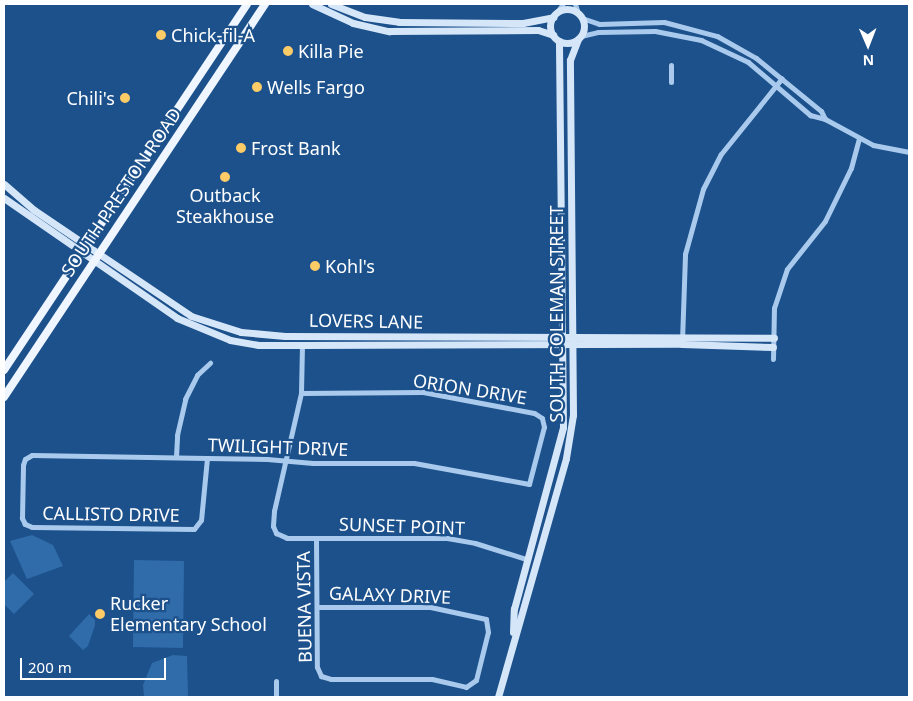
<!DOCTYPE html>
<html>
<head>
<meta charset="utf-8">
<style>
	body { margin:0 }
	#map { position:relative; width:913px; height:701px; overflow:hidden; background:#1c518c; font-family:"Noto Sans",sans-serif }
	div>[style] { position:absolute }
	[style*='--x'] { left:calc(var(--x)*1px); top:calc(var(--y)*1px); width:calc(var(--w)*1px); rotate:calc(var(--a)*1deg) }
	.green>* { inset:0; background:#306caa }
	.street>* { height:5px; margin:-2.5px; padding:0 2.5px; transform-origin:2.5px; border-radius:2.5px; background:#a9caed }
	.secondary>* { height:7px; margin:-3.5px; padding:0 3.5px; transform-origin:3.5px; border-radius:3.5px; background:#d5e6f9 }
	.secondary>.ring { margin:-3.5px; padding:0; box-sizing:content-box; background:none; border:7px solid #d5e6f9; border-radius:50% }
	.primary>* { height:8px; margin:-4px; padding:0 4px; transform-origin:4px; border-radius:4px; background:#eff6ff }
	.dots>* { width:14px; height:14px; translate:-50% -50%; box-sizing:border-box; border:2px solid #1c518c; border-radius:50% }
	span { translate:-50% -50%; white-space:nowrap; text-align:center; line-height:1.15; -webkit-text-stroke:4.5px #1c518c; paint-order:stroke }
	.poi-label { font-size:18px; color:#fff }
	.left { translate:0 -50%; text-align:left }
	.right { translate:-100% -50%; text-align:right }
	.street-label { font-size:18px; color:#fff }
	.frame { position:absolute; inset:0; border:5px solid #fff; pointer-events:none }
	.north { position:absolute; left:843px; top:20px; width:50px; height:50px; -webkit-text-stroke:4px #1c518c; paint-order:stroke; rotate:179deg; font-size:14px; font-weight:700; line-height:20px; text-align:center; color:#fff }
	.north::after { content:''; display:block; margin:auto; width:18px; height:22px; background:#fff; clip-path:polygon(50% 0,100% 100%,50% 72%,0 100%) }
	.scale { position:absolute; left:20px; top:658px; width:146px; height:22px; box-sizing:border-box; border:2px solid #fff; border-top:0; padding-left:6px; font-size:15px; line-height:18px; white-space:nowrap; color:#fff; -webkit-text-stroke:4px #1c518c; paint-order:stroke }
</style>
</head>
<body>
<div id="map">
	<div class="green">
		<div style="clip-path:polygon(32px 535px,53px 545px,63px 566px,27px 579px,10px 541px)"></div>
		<div style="clip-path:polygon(134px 560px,184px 561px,183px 648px,133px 647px)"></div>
		<div style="clip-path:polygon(13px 573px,34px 594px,14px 614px,4px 604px,4px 582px)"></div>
		<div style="clip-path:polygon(89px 614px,95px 620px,95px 625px,88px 646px,83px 650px,69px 636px)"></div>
		<div style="clip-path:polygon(173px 655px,187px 656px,188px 696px,144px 697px,143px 685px,152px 663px)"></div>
	</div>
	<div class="street">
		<div style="--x:575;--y:4;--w:9;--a:72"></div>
		<div style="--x:556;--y:13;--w:11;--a:-52"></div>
		<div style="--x:582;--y:18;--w:18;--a:19"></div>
		<div style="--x:599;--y:24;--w:65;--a:-1.8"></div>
		<div style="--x:664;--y:22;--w:55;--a:14.8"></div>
		<div style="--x:717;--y:36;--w:45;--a:29.4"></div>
		<div style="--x:756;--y:58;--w:84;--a:39.2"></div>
		<div style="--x:821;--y:111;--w:9;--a:63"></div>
		<div style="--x:581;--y:36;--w:17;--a:-13"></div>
		<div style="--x:598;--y:32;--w:57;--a:-1"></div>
		<div style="--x:655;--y:31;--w:47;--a:11.1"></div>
		<div style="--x:701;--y:40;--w:52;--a:25.1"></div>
		<div style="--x:748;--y:62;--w:82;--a:40.5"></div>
		<div style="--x:810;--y:115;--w:16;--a:15"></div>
		<div style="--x:825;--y:119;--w:55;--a:28.4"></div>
		<div style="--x:873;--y:145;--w:37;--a:11"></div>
		<div style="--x:671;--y:65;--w:17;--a:90"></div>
		<div style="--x:682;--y:341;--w:87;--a:-88"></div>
		<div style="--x:685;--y:254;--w:67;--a:-74.5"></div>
		<div style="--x:703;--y:189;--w:39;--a:-63"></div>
		<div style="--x:721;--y:154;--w:97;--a:-51.2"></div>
		<div style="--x:302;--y:345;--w:48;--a:91.2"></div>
		<div style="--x:301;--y:393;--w:121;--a:102.9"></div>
		<div style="--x:274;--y:511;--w:15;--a:94"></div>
		<div style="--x:273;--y:526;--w:8;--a:67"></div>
		<div style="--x:276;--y:533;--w:12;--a:24"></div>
		<div style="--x:287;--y:538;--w:160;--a:0"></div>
		<div style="--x:447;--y:538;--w:28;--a:10"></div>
		<div style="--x:475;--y:543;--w:53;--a:17.4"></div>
		<div style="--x:773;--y:359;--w:51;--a:-88.9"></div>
		<div style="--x:774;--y:308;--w:41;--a:-71.6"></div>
		<div style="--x:787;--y:269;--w:61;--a:-51.6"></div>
		<div style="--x:825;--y:221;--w:59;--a:-63.9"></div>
		<div style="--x:851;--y:168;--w:30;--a:-75"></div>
		<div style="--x:176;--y:457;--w:22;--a:-87"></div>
		<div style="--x:177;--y:435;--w:37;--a:-77"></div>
		<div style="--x:185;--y:399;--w:27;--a:-63"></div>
		<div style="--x:197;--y:375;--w:18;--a:-43"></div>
		<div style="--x:207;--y:458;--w:62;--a:95.5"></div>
		<div style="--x:201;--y:520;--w:11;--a:128"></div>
		<div style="--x:194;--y:529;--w:162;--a:-179.3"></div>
		<div style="--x:32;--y:527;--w:8;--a:-157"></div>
		<div style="--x:25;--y:524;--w:7;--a:-117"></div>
		<div style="--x:22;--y:518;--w:53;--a:-88.9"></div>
		<div style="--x:23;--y:465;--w:6;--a:-72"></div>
		<div style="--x:25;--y:459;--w:8;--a:-30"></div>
		<div style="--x:32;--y:455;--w:175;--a:1"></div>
		<div style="--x:207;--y:458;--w:60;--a:1"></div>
		<div style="--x:267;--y:459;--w:46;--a:5"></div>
		<div style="--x:313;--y:463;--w:101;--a:0"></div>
		<div style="--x:414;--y:463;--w:117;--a:10.3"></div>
		<div style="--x:529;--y:484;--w:59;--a:-75.3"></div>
		<div style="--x:544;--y:427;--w:9;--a:-103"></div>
		<div style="--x:542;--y:418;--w:9;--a:-148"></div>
		<div style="--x:534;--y:413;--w:113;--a:-169.3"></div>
		<div style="--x:423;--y:392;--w:122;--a:179.5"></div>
		<div style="--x:316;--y:538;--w:129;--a:89.6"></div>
		<div style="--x:317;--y:667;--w:10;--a:66"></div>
		<div style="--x:321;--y:676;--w:10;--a:17"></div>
		<div style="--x:331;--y:679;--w:101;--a:0"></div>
		<div style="--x:432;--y:679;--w:35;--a:13"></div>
		<div style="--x:466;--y:687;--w:12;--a:-35"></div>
		<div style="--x:476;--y:680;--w:49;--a:-76"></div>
		<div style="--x:488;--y:632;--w:13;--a:-99"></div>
		<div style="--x:486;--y:619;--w:57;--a:-167.9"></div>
		<div style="--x:430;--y:607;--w:113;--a:180"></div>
		<div style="--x:276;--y:681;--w:16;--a:90"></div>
	</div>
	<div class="secondary">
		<div style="--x:312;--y:4;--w:45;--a:24.9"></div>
		<div style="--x:353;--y:23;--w:37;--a:13"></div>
		<div style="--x:389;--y:31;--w:149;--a:-0.4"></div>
		<div style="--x:538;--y:30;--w:16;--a:18"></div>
		<div style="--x:331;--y:4;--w:36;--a:21"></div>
		<div style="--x:365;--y:17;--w:34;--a:8"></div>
		<div style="--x:399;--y:22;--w:124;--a:0.5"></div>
		<div style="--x:523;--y:23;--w:31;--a:-11"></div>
		<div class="ring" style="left:550px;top:9px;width:27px;height:27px"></div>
		<div style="--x:4;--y:184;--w:40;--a:41"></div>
		<div style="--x:34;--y:210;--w:189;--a:34"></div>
		<div style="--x:191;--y:316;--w:52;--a:17.7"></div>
		<div style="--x:241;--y:332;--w:44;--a:5.2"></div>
		<div style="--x:285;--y:336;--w:489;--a:0.2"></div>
		<div style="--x:4;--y:198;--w:211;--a:34.7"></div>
		<div style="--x:177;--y:318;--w:57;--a:22.5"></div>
		<div style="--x:230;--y:340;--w:29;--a:10"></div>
		<div style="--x:259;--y:345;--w:43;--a:0"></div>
		<div style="--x:302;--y:345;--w:380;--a:-0.2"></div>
		<div style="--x:682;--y:344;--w:91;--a:1.9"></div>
		<div style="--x:513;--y:632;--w:23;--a:-88"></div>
		<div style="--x:514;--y:609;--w:188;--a:-74.9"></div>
		<div style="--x:563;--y:427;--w:386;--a:-90.6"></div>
		<div style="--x:498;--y:697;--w:248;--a:-74.1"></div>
		<div style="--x:566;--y:458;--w:44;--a:-80.8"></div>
		<div style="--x:573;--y:415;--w:355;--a:-90.5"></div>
		<div style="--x:570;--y:60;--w:22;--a:-69"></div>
	</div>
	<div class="primary">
		<div style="--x:4;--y:370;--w:439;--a:-56.4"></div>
		<div style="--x:4;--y:397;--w:472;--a:-56.4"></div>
	</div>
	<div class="dots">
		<div style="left:161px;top:35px;background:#fdcc67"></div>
		<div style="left:288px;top:51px;background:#fdcc67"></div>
		<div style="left:257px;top:87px;background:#fdcc67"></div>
		<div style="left:125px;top:98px;background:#fdcc67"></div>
		<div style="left:241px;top:148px;background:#fdcc67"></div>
		<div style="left:225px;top:177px;background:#fdcc67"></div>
		<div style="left:315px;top:266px;background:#fdcc67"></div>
		<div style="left:100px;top:614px;background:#fdcc67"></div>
	</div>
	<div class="poi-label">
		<span class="left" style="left:171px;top:35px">Chick-fil-A</span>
		<span class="left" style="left:298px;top:51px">Killa Pie</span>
		<span class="left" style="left:267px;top:87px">Wells Fargo</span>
		<span class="right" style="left:115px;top:98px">Chili's</span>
		<span class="left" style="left:251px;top:148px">Frost Bank</span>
		<span style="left:225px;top:206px">Outback<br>Steakhouse</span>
		<span class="left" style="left:325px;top:266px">Kohl's</span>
		<span class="left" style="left:110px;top:614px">Rucker<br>Elementary School</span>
	</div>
	<div class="street-label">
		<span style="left:121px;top:192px;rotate:-56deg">SOUTH PRESTON ROAD</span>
		<span style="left:556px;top:314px;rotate:-90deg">SOUTH COLEMAN STREET</span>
		<span style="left:366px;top:321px;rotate:1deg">LOVERS LANE</span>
		<span style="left:470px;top:389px;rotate:9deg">ORION DRIVE</span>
		<span style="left:278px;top:447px;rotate:2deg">TWILIGHT DRIVE</span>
		<span style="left:111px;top:514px;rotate:1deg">CALLISTO DRIVE</span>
		<span style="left:402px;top:526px;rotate:2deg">SUNSET POINT</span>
		<span style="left:390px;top:595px;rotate:2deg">GALAXY DRIVE</span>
		<span style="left:304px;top:607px;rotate:-91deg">BUENA VISTA</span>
	</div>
	<div class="frame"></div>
	<div class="north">N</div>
	<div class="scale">200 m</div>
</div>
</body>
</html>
